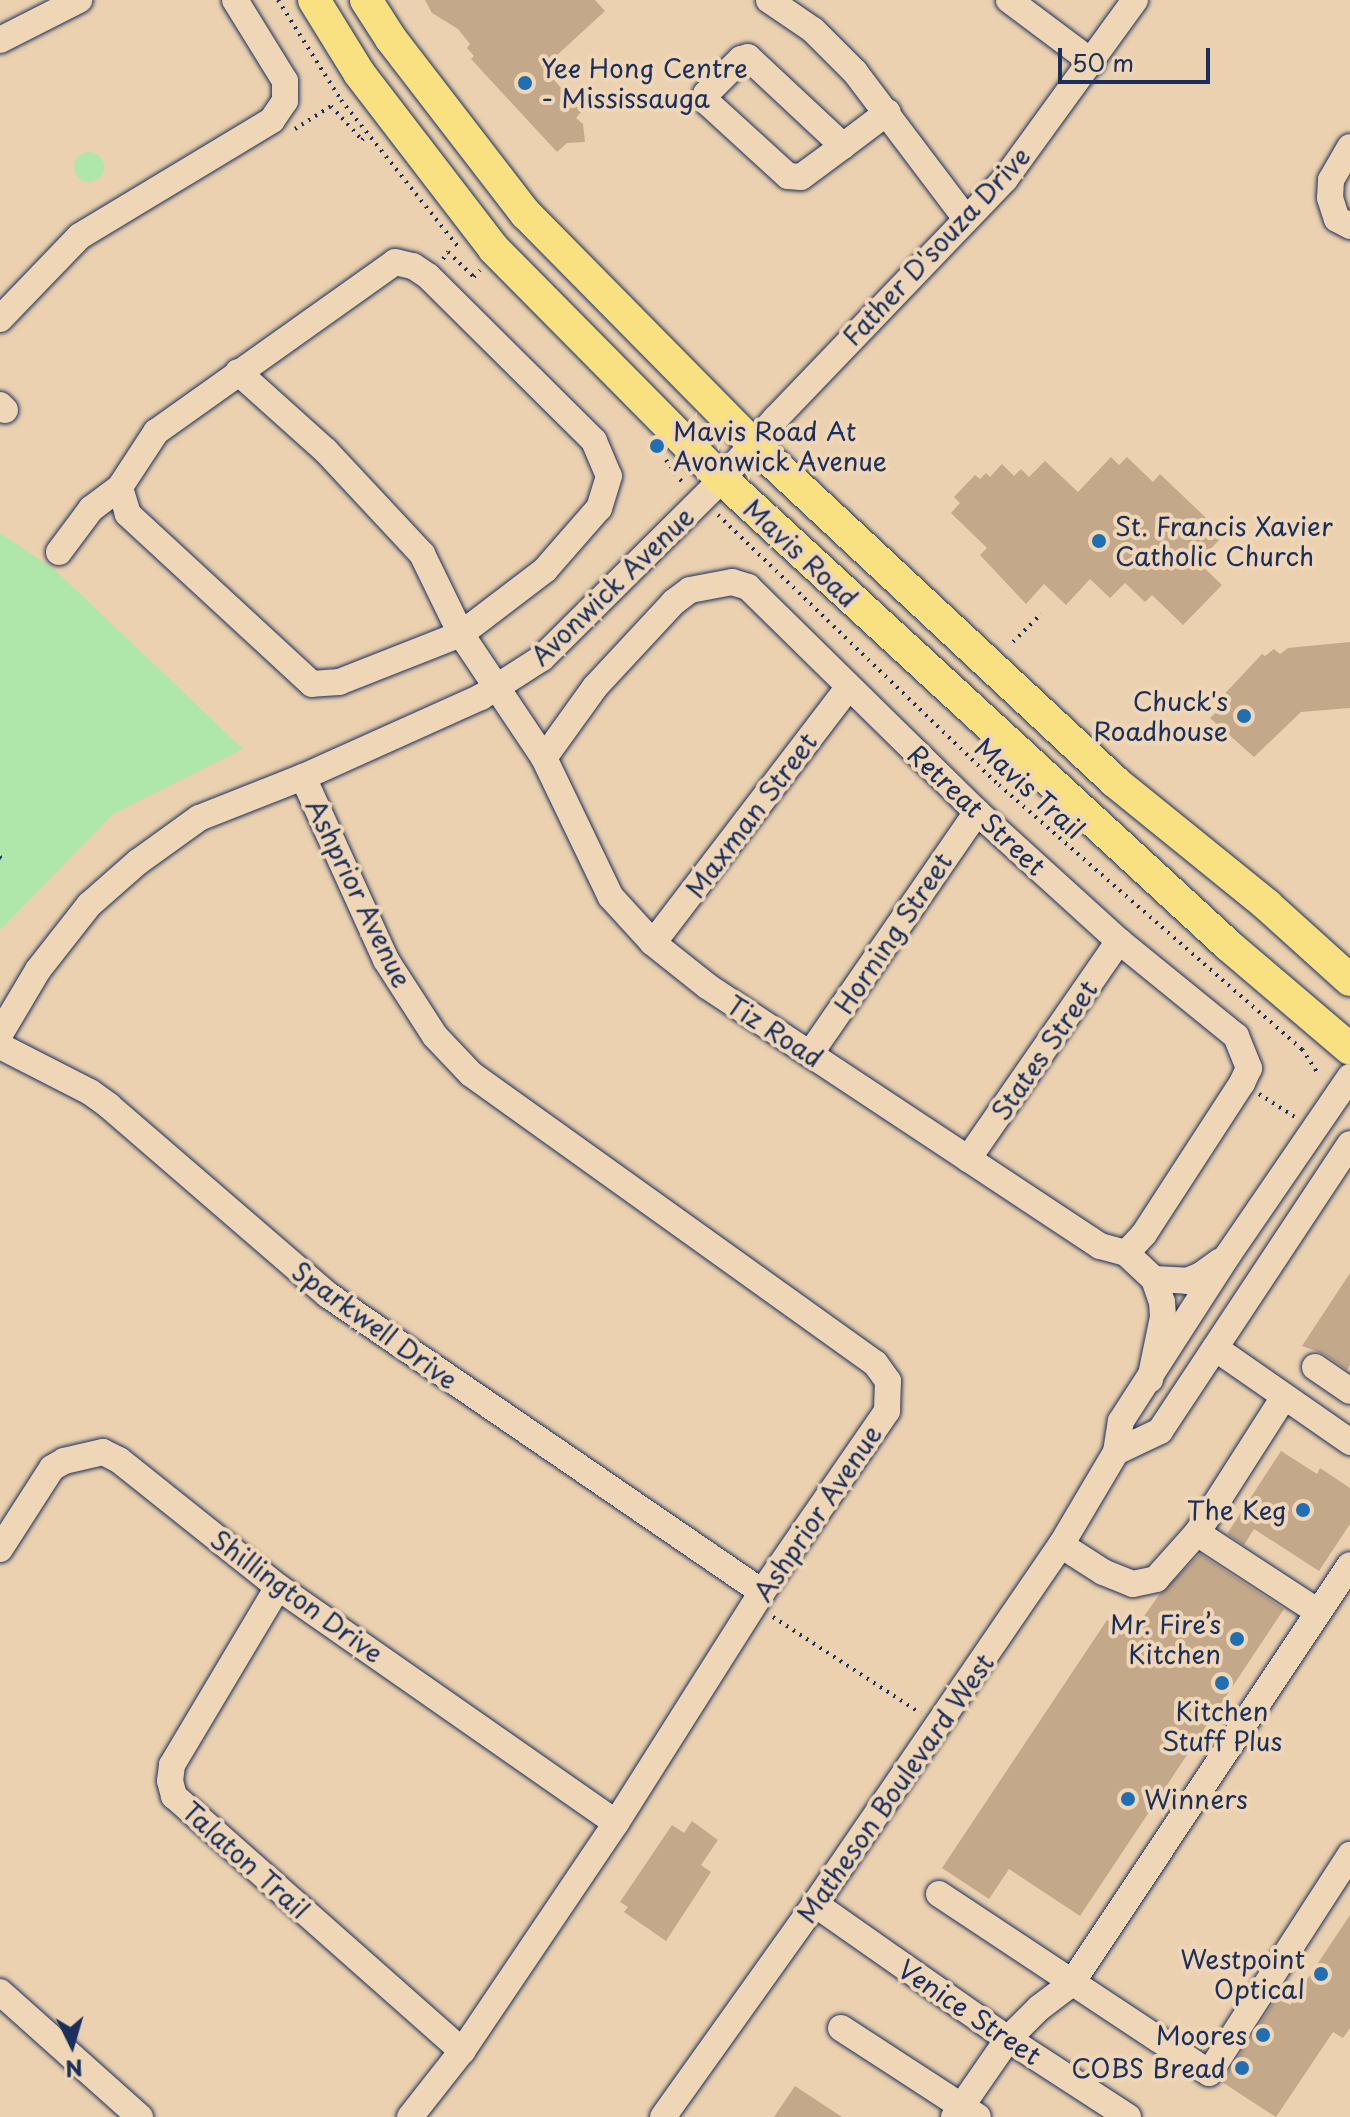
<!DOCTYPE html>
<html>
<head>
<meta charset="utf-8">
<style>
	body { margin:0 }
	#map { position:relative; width:1350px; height:2117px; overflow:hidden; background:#ebd1af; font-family:"Playpen Sans",sans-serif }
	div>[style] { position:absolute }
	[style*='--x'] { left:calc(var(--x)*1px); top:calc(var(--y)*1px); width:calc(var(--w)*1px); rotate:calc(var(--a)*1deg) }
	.green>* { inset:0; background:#afe6a9 }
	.round { border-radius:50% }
	.building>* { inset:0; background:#c4a88a }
	.path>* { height:4px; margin-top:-2px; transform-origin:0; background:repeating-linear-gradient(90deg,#1b2f5e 0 2px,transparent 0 8px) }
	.roads { filter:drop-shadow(0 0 2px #1b2f5e) drop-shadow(0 0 2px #1b2f5e) }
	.minor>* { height:26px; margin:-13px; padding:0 13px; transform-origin:13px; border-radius:13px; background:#eed6b6 }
	.major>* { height:32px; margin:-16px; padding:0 16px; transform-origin:16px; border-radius:16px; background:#f9e181 }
	.dots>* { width:22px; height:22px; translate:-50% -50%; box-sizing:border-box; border:4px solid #eed6b6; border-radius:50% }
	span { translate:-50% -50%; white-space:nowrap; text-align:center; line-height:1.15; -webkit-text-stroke:8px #eed6b6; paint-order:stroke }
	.poi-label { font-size:26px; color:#1b2f5e }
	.left { translate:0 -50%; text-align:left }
	.right { translate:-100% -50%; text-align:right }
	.street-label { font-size:26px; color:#1b2f5e }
	.north { position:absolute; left:32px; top:2005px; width:80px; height:80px; -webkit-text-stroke:6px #eed6b6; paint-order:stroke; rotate:175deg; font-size:22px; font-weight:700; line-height:32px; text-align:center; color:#1b2f5e }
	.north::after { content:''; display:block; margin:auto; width:28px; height:36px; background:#1b2f5e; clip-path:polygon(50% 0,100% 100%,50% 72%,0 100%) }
	.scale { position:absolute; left:1058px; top:48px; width:152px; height:36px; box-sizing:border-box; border:4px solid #1b2f5e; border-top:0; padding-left:10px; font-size:24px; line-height:28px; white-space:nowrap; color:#1b2f5e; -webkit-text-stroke:6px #eed6b6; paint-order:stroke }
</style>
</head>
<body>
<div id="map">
	<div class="green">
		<div class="round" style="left:74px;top:152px;width:30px;height:30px"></div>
		<div style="clip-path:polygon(0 533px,55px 570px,243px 749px,113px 814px,0 930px)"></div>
	</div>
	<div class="building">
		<div style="clip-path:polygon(425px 0,595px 0,605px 11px,543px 68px,582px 111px,576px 118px,583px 124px,585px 142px,567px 143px,557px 152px,471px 59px,474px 56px,467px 48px,470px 44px,458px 29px,432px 13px)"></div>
		<div style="clip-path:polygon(1111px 457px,1119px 465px,1127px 457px,1153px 482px,1160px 474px,1224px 535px,1198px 562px,1222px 585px,1183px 625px,1152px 595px,1145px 602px,1125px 583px,1110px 598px,1090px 579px,1066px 605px,1044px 584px,1026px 604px,980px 555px,987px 548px,951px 513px,960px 503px,954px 497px,975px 475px,980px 479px,986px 473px,990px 477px,1002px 464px,1014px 476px,1021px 469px,1029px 477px,1045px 461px,1078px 492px)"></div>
		<div style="clip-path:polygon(1350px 642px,1350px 708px,1301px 712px,1254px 757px,1210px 718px,1221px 708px,1217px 702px,1262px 654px,1265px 656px,1274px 649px,1280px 654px,1288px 648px)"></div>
		<div style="clip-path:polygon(1350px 1273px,1350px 1365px,1347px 1370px,1324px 1354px,1302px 1346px)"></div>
		<div style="clip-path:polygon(1281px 1451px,1317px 1474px,1320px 1468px,1350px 1488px,1350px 1524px,1319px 1571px,1254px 1529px,1244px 1545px,1227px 1534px)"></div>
		<div style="clip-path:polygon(1200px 1554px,1284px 1609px,1080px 1916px,1009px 1869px,989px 1899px,942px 1868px,1107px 1620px,1130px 1636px,1159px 1595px)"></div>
		<div style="clip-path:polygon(692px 1821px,718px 1840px,701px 1865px,711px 1872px,666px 1941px,624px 1912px,628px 1907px,620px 1902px,672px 1825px,684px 1833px)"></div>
		<div style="clip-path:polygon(1350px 1915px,1350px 2028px,1343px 2038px,1333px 2032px,1276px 2117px,1222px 2082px,1277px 1997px,1290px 2005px)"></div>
		<div style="clip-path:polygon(795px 2086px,842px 2117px,774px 2117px)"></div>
	</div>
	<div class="path">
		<div style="--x:278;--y:0;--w:118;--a:57.8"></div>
		<div style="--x:341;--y:100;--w:189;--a:51.4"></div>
		<div style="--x:295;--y:129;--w:43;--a:-32.6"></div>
		<div style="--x:331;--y:106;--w:46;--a:47.6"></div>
		<div style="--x:362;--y:140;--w:8;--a:-45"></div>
		<div style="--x:443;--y:259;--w:9;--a:-54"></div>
		<div style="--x:448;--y:252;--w:36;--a:44"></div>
		<div style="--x:474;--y:277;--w:9;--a:-49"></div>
		<div style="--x:666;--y:460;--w:31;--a:54"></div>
		<div style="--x:718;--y:515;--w:390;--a:43.9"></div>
		<div style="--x:999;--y:785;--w:402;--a:41.1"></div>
		<div style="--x:1302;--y:1049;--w:30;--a:57"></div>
		<div style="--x:1013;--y:642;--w:40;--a:-45"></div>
		<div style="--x:0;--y:857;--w:4;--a:27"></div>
		<div style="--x:1259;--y:1094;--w:43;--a:32.6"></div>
		<div style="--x:773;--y:1617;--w:176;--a:33.1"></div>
	</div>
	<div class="roads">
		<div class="minor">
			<div style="--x:769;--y:0;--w:53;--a:34.3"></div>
			<div style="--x:813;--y:30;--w:59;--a:45"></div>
			<div style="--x:855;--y:72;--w:184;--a:52.9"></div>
			<div style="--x:1009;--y:0;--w:104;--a:36.8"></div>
			<div style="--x:0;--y:40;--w:89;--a:-26.9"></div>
			<div style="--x:843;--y:146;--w:130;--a:-136.9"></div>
			<div style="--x:748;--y:57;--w:7;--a:164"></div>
			<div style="--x:741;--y:59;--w:49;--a:135"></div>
			<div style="--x:706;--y:94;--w:9;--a:77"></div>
			<div style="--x:708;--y:103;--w:108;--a:42.4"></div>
			<div style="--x:788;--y:176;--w:13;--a:4"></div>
			<div style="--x:801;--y:177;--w:52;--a:-36.4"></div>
			<div style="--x:843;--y:146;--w:56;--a:-37.1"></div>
			<div style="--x:1350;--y:147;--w:38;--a:120"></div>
			<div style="--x:1331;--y:180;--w:18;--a:93"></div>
			<div style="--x:1330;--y:198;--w:22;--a:72"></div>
			<div style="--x:1337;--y:219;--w:15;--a:28"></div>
			<div style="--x:395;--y:262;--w:18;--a:13"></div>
			<div style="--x:413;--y:266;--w:18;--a:34"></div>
			<div style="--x:428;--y:276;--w:234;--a:44.8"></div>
			<div style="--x:594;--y:441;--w:38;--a:67"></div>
			<div style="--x:609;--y:476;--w:34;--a:107"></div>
			<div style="--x:599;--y:508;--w:82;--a:131.1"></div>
			<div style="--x:545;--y:570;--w:106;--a:142.7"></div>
			<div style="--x:461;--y:634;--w:131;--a:158.5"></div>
			<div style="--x:339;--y:682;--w:27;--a:176"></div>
			<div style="--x:312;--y:684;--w:251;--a:-137.3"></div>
			<div style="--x:128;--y:514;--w:28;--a:-107"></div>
			<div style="--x:120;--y:487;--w:66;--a:-56.8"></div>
			<div style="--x:156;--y:432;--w:293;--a:-35.4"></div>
			<div style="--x:0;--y:319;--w:115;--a:-46.1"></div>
			<div style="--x:80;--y:236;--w:224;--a:-31.1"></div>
			<div style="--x:272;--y:120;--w:23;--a:-56"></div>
			<div style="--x:285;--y:101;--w:20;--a:-90"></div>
			<div style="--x:285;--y:81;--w:95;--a:-121.7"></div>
			<div style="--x:238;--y:372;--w:118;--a:41.9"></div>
			<div style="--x:326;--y:451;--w:141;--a:47"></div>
			<div style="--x:422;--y:554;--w:89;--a:64"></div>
			<div style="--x:461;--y:634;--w:149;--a:56.2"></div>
			<div style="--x:544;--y:758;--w:154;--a:64.3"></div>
			<div style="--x:611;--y:897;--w:62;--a:47.6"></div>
			<div style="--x:653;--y:943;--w:69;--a:38.5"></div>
			<div style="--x:707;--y:986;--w:471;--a:33.5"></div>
			<div style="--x:1100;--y:1246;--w:27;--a:15"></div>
			<div style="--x:1126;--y:1253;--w:38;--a:43"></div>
			<div style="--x:1154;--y:1279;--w:24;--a:71"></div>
			<div style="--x:1162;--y:1302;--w:15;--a:86"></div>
			<div style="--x:1163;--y:1317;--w:64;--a:101.7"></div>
			<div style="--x:0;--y:405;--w:7;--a:45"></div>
			<div style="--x:59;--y:552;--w:54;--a:-53.3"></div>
			<div style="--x:91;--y:509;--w:36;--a:-37"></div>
			<div style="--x:544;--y:758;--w:87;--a:-54.3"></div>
			<div style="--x:595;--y:687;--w:116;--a:-47.1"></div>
			<div style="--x:674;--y:602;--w:20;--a:-37"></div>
			<div style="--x:690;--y:590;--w:43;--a:-10.8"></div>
			<div style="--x:732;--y:582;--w:17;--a:17"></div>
			<div style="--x:748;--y:587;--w:321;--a:44.5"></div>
			<div style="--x:977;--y:812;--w:192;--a:42.3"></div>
			<div style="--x:1119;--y:941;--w:151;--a:39.1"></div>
			<div style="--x:1236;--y:1036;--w:35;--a:68"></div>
			<div style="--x:1249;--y:1068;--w:17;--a:115"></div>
			<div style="--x:1242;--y:1083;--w:180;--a:123"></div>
			<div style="--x:1144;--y:1234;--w:26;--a:133"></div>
			<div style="--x:303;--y:777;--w:201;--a:65.6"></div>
			<div style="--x:386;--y:960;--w:90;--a:57.2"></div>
			<div style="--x:435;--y:1036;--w:52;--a:46.5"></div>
			<div style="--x:471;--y:1074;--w:497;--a:35.6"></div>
			<div style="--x:875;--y:1363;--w:22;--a:54"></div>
			<div style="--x:888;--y:1381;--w:30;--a:92"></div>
			<div style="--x:887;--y:1411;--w:220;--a:124.6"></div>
			<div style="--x:762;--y:1592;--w:273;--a:122.3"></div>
			<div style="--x:616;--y:1823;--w:275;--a:124"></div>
			<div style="--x:462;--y:2051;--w:84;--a:128.2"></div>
			<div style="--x:653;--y:943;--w:322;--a:-52.6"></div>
			<div style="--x:0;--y:1034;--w:74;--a:-59.3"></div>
			<div style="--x:38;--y:970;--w:83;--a:-51.9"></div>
			<div style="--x:89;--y:905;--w:65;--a:-41.3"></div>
			<div style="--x:138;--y:862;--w:75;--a:-35.8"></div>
			<div style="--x:199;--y:818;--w:112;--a:-21.5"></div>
			<div style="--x:303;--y:777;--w:195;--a:-24.2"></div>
			<div style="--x:481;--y:697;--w:72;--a:-32.6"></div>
			<div style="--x:542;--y:658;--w:254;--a:-44.8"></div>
			<div style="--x:722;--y:479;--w:81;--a:-48.5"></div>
			<div style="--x:776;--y:418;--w:331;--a:-46.2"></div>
			<div style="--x:1005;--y:179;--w:221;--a:-54"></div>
			<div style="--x:0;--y:1046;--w:101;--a:27.1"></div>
			<div style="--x:90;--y:1092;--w:24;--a:36"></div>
			<div style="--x:109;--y:1106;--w:289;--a:40.8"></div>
			<div style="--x:328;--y:1295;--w:526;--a:34.39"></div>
			<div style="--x:810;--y:1054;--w:294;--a:-55.4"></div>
			<div style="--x:968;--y:1159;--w:265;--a:-55.3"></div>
			<div style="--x:1154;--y:1279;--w:33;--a:3"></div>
			<div style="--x:1187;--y:1281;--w:15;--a:-23"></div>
			<div style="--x:1201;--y:1275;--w:24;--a:-36"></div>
			<div style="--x:1215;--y:1348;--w:165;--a:34.8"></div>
			<div style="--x:1315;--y:1367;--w:42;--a:34.4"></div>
			<div style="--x:1116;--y:1452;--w:49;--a:-25.5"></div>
			<div style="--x:1160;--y:1431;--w:344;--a:-56.5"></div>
			<div style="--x:1197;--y:1533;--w:161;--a:-57.4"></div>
			<div style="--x:1061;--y:1545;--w:50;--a:32.7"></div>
			<div style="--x:1103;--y:1572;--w:32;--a:22"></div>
			<div style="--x:1133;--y:1584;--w:24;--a:-12"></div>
			<div style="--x:1156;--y:1579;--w:62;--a:-48.3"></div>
			<div style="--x:1197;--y:1533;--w:145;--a:33.1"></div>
			<div style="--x:0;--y:1549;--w:96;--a:-57.3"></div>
			<div style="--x:52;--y:1468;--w:14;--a:-30"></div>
			<div style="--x:64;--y:1461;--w:40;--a:-13"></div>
			<div style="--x:103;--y:1452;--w:18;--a:27"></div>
			<div style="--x:119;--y:1460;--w:203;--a:38.6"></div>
			<div style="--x:278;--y:1587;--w:412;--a:34.9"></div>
			<div style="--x:278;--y:1587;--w:207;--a:120.8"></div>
			<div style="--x:172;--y:1765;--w:16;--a:97"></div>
			<div style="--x:170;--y:1781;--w:16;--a:75"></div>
			<div style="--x:174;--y:1796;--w:385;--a:41.5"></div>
			<div style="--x:939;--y:1894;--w:324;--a:33.5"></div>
			<div style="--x:1209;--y:2073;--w:260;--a:-57.1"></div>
			<div style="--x:815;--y:1904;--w:236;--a:35"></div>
			<div style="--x:1008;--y:2039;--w:143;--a:33"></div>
			<div style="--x:0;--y:1992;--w:188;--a:41.8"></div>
			<div style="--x:841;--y:2028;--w:163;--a:33"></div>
			<div style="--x:663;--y:2117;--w:262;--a:-54.5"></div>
			<div style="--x:815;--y:1904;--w:435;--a:-55.6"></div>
			<div style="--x:1061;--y:1545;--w:108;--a:-59.4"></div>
			<div style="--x:1116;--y:1452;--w:31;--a:-81"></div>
			<div style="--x:1121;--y:1421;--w:197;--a:-57.2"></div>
			<div style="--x:1228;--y:1255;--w:216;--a:-55.6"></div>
			<div style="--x:954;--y:2117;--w:95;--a:-55.3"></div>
			<div style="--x:1008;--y:2039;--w:44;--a:-45"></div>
			<div style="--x:1039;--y:2008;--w:40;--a:-37"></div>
			<div style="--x:1071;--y:1984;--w:503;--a:-56.34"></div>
		</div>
		<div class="major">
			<div style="--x:314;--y:0;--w:86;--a:58.3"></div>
			<div style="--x:359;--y:73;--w:222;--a:52.5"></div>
			<div style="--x:494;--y:249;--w:324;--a:45.3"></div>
			<div style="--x:722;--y:479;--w:688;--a:42.64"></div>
			<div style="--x:1228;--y:945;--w:160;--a:40.4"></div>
			<div style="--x:366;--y:0;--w:46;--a:57.3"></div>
			<div style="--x:391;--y:39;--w:221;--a:52.4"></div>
			<div style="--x:526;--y:214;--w:323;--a:45.4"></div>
			<div style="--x:753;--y:444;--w:494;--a:43"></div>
			<div style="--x:1114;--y:781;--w:197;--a:39"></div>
			<div style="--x:1267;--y:905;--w:112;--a:42.1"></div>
		</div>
	</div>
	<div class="dots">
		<div style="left:525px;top:83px;background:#1f6fb2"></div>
		<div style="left:657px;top:446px;background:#1f6fb2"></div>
		<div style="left:1099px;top:541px;background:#1f6fb2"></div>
		<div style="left:1244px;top:716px;background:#1f6fb2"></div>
		<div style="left:1303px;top:1510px;background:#1f6fb2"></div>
		<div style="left:1237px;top:1639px;background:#1f6fb2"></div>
		<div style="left:1222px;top:1683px;background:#1f6fb2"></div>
		<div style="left:1128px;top:1799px;background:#1f6fb2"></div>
		<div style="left:1321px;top:1974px;background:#1f6fb2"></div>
		<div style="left:1263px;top:2035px;background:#1f6fb2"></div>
		<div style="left:1242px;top:2068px;background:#1f6fb2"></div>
	</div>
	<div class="poi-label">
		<span class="left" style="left:541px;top:83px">Yee Hong Centre<br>- Mississauga</span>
		<span class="left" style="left:673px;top:446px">Mavis Road At<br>Avonwick Avenue</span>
		<span class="left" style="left:1115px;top:541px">St. Francis Xavier<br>Catholic Church</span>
		<span class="right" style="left:1228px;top:716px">Chuck's<br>Roadhouse</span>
		<span class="right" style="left:1287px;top:1510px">The Keg</span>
		<span class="right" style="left:1221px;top:1639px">Mr. Fire’s<br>Kitchen</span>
		<span style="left:1222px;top:1726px">Kitchen<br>Stuff Plus</span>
		<span class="left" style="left:1144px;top:1799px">Winners</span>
		<span class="right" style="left:1305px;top:1974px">Westpoint<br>Optical</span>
		<span class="right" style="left:1247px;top:2035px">Moores</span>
		<span class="right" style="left:1226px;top:2068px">COBS Bread</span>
	</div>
	<div class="street-label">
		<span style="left:936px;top:246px;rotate:-47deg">Father D'souza Drive</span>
		<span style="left:801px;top:553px;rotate:43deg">Mavis Road</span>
		<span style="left:612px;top:586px;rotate:-44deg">Avonwick Avenue</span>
		<span style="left:1030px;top:788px;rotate:42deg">Mavis Trail</span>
		<span style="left:977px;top:810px;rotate:43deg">Retreat Street</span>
		<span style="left:751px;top:815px;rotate:-53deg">Maxman Street</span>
		<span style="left:359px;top:893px;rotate:64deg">Ashprior Avenue</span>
		<span style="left:893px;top:933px;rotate:-56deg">Horning Street</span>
		<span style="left:775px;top:1031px;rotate:33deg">Tiz Road</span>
		<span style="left:1044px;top:1050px;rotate:-55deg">States Street</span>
		<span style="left:375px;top:1325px;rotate:36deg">Sparkwell Drive</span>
		<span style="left:817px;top:1513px;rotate:-56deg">Ashprior Avenue</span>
		<span style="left:297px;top:1596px;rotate:36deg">Shillington Drive</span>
		<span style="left:895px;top:1788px;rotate:-55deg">Matheson Boulevard West</span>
		<span style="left:246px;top:1860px;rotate:42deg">Talaton Trail</span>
		<span style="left:970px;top:2012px;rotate:34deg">Venice Street</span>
	</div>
	<div class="north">N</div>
	<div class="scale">50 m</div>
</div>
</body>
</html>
